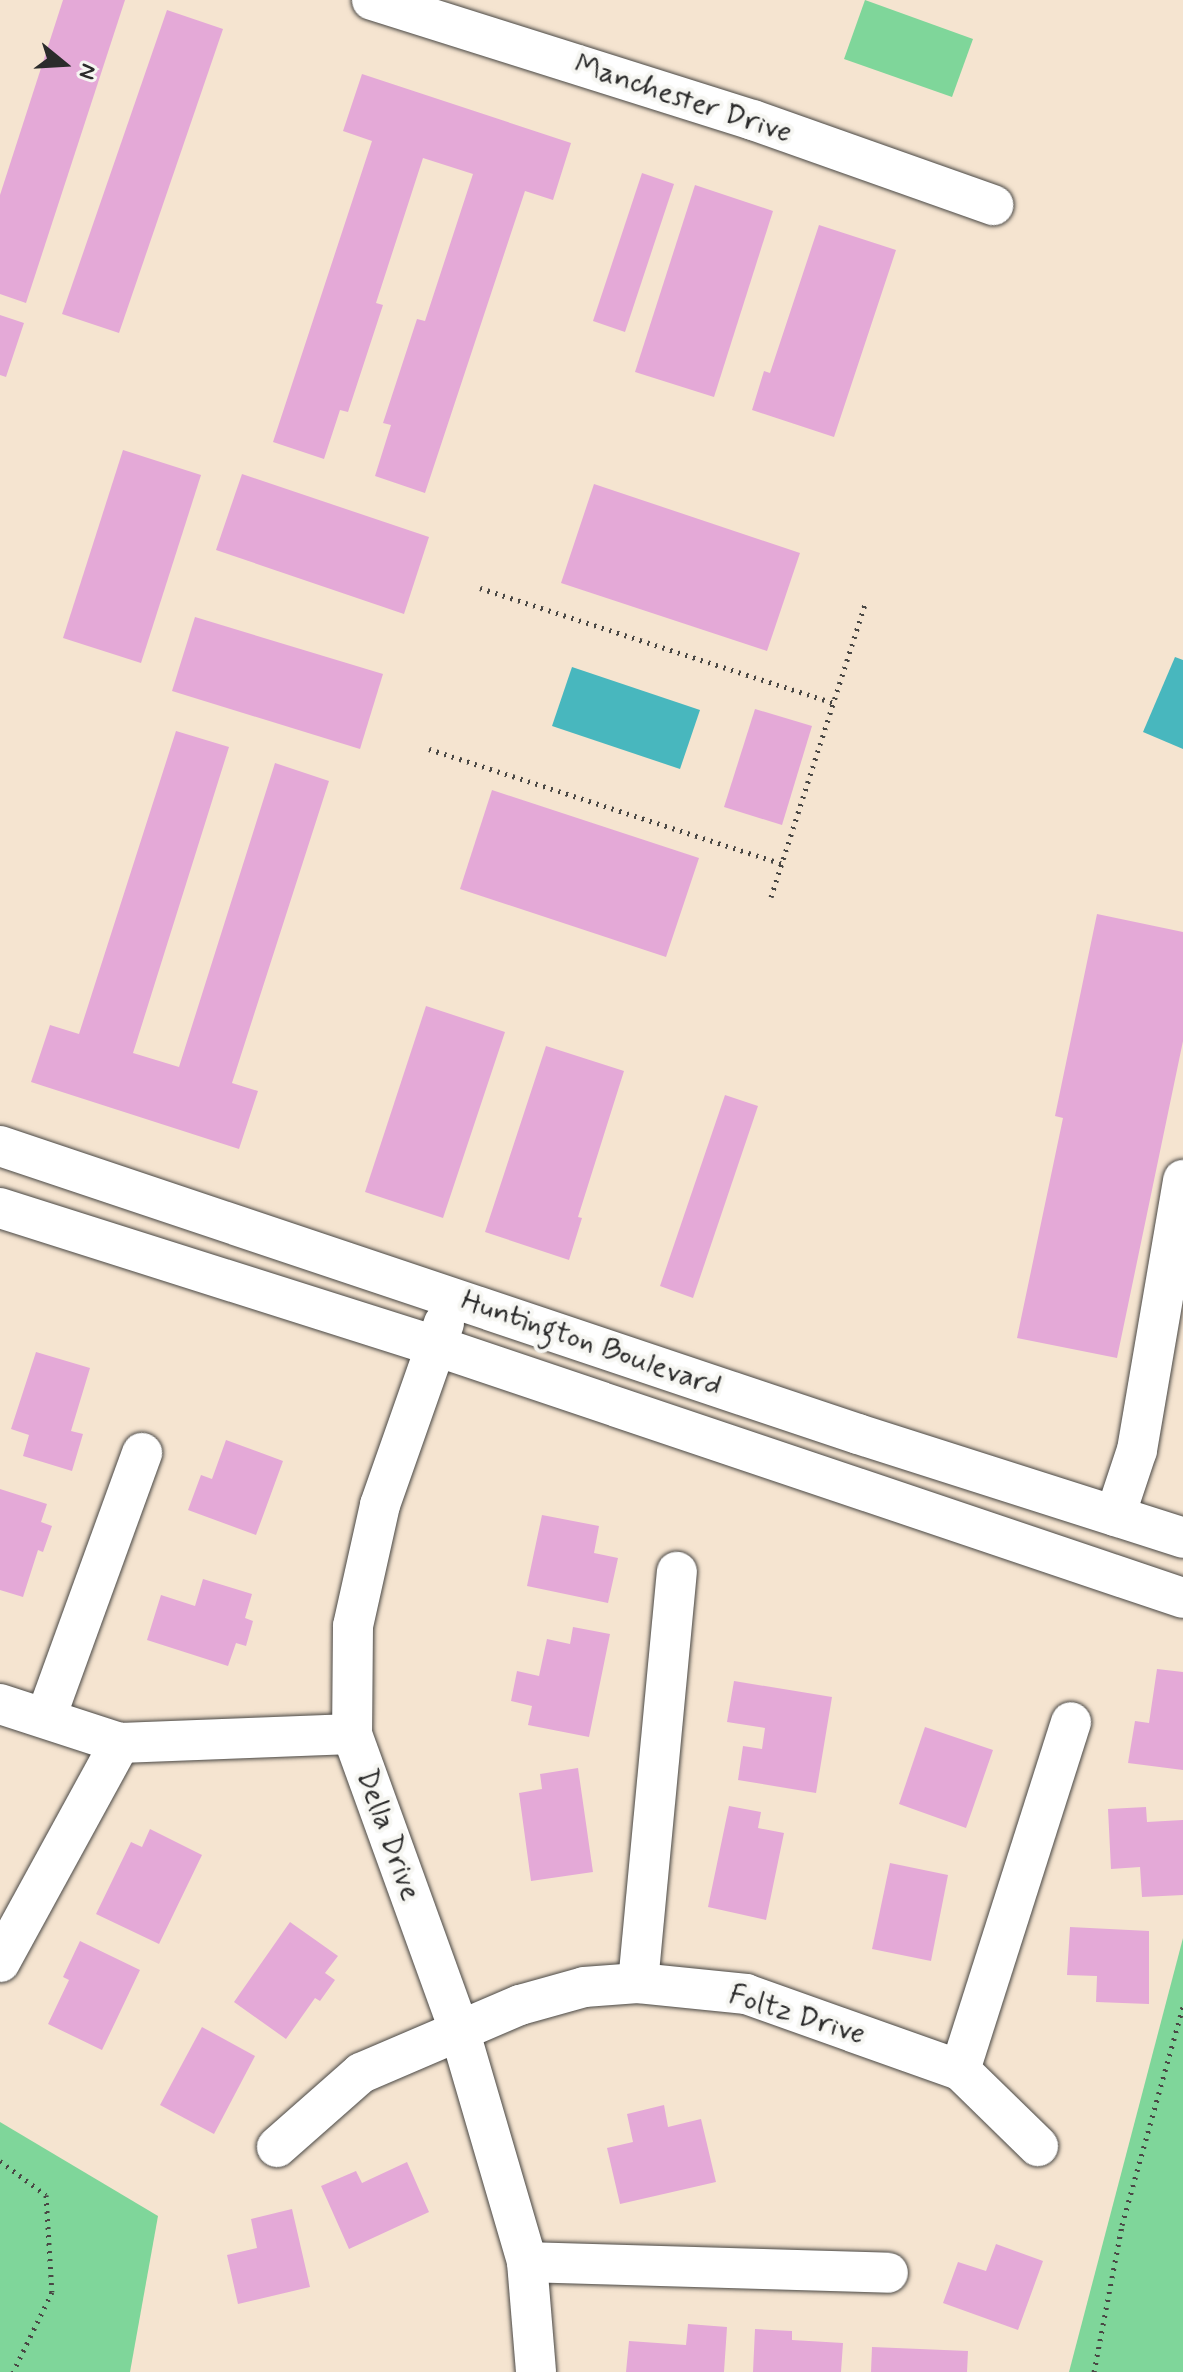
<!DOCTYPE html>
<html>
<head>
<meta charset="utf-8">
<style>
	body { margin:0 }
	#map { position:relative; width:1183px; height:2372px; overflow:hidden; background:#f5e4d0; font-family:Mynerve,sans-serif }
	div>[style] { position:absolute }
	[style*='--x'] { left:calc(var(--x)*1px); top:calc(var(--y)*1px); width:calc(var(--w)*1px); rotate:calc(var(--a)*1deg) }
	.green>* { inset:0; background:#7fd69a }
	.water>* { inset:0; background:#48b7be }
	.building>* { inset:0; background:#e4a9d7 }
	.path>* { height:5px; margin-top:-2.5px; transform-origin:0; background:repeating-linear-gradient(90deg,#494744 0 2px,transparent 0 8px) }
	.roads { filter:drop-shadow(0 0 2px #494744) drop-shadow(0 0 2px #494744) }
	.minor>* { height:40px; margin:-20px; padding:0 20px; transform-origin:20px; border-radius:20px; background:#fff }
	span { translate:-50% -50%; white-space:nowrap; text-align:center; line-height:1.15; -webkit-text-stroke:8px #f6f6f2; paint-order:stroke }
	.street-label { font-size:30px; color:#2b2b2b }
	.north { position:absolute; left:24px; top:24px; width:80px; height:80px; -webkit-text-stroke:6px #f6f6f2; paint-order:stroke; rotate:108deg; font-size:22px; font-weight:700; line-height:32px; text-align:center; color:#2b2b2b }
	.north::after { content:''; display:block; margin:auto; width:28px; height:36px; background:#2b2b2b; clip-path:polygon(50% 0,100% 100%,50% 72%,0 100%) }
</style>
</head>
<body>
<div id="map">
	<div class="green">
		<div style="clip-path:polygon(865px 0,973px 39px,952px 97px,844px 59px)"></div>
		<div style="clip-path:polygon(1183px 1938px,1183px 2372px,1069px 2372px)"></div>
		<div style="clip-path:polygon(0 2122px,158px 2216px,130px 2372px,0 2372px)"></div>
	</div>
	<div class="water">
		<div style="clip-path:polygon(1175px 657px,1183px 660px,1183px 749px,1143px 732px)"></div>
		<div style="clip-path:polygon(572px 667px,700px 710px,680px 769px,552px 726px)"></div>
	</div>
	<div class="building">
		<div style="clip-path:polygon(63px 0,125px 0,26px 303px,0 294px,0 195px)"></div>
		<div style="clip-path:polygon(167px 10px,223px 29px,119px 333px,62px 314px)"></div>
		<div style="clip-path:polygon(362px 74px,571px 143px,553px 200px,525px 191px,425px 493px,375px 476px,391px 425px,383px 423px,417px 319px,425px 321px,473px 174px,423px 158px,376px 303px,383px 305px,348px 412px,340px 410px,324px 459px,273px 442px,372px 141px,343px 131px)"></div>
		<div style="clip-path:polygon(642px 173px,674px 184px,625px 332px,593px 321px)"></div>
		<div style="clip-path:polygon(695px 185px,773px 211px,714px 397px,635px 372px)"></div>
		<div style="clip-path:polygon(819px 225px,896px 250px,834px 437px,752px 410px,764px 371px,770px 373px)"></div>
		<div style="clip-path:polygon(0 315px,24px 323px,6px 377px,0 375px)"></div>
		<div style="clip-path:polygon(123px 450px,201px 475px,141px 663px,63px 638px)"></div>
		<div style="clip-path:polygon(242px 474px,429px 537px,404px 614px,216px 550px)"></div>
		<div style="clip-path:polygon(594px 484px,800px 553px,767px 651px,561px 583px)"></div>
		<div style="clip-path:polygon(195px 617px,383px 674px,360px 749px,172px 691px)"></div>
		<div style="clip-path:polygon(755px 709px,812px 726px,782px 825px,724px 807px)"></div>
		<div style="clip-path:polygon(176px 731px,229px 747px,133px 1053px,179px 1067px,275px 763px,329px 781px,232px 1083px,258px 1091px,239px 1149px,31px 1082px,50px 1025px,79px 1034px)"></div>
		<div style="clip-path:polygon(492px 790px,699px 858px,666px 957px,460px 889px)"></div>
		<div style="clip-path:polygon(1097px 914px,1183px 932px,1183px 1041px,1117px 1358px,1017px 1338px,1063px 1118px,1055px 1116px)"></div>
		<div style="clip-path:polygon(426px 1006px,505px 1032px,443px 1218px,365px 1192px)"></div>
		<div style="clip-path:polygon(546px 1046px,624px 1071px,578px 1217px,582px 1218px,569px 1260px,485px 1232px)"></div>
		<div style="clip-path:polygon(725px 1095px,758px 1106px,693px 1298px,660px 1286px)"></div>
		<div style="clip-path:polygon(36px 1352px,90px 1368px,71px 1431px,83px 1434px,72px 1471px,23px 1456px,29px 1435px,11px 1429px)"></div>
		<div style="clip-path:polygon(226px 1440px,283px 1461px,256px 1535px,188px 1510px,201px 1475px,212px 1479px)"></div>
		<div style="clip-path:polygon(0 1489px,47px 1504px,41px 1522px,52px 1526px,43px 1552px,38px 1550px,23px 1597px,0 1590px)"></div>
		<div style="clip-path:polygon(542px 1515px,599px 1526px,594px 1553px,618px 1558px,608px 1603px,527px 1586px)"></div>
		<div style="clip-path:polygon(203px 1579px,252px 1594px,245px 1618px,253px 1621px,246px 1646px,236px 1643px,228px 1666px,147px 1640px,161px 1595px,195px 1606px)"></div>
		<div style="clip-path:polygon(573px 1627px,610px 1634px,589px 1737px,528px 1725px,532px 1706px,511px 1701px,517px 1671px,539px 1676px,547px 1639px,570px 1644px)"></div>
		<div style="clip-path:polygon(1157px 1669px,1183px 1672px,1183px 1770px,1128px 1763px,1135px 1721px,1149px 1723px)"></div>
		<div style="clip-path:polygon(734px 1681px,832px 1697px,816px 1793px,738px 1780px,743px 1746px,762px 1749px,765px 1728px,727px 1722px)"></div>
		<div style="clip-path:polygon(925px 1727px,993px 1750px,966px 1828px,899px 1804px)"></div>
		<div style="clip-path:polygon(578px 1768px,593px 1872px,531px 1881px,519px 1793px,542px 1789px,540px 1774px)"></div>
		<div style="clip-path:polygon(729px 1806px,761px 1812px,758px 1828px,784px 1833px,766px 1920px,708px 1907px)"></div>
		<div style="clip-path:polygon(1146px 1807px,1147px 1822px,1183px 1820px,1183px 1895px,1142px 1897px,1140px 1867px,1111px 1869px,1108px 1809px)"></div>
		<div style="clip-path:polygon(150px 1829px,202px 1855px,159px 1944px,96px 1914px,131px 1842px,142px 1847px)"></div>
		<div style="clip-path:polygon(890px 1863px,948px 1875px,931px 1961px,872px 1949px)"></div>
		<div style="clip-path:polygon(290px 1922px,338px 1956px,325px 1973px,335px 1980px,320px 2001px,315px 1998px,286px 2039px,234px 2002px)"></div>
		<div style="clip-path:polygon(1070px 1927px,1149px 1931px,1149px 2004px,1096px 2002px,1097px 1976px,1067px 1975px)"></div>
		<div style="clip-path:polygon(80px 1941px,140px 1970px,102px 2050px,48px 2024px,69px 1980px,63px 1977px)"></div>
		<div style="clip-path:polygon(202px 2027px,255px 2056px,214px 2134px,160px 2105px)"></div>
		<div style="clip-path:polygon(664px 2105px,668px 2127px,701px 2119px,716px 2182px,620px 2204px,607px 2148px,633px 2142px,627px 2114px)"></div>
		<div style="clip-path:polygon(407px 2162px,429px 2212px,349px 2249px,321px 2186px,356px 2171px,362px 2183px)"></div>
		<div style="clip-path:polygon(292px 2209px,310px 2287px,238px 2304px,227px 2255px,257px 2248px,251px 2219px)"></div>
		<div style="clip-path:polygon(996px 2244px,1043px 2261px,1018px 2330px,943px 2303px,958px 2262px,986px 2271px)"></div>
		<div style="clip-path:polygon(688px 2324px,727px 2327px,724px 2372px,626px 2372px,629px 2341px,686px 2345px)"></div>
		<div style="clip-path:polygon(755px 2329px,792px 2331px,792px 2340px,843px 2343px,841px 2372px,753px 2372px)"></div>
		<div style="clip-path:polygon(872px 2347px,968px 2351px,967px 2372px,871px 2372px)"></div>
	</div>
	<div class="path">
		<div style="--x:480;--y:588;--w:372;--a:18"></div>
		<div style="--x:429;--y:749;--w:371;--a:18"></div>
		<div style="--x:771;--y:897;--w:308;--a:-72.2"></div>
		<div style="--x:0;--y:2161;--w:57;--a:36.5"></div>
		<div style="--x:46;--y:2195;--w:97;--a:86.5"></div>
		<div style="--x:52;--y:2292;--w:89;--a:116"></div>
		<div style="--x:1094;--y:2372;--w:150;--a:-79.2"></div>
		<div style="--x:1122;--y:2225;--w:227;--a:-74.4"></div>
	</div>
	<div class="roads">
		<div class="minor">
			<div style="--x:372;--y:0;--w:399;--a:17.5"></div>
			<div style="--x:753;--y:120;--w:255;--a:19.5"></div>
			<div style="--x:0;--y:1146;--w:905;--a:18.56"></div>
			<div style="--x:858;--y:1434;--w:341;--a:17.7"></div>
			<div style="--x:0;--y:1208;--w:457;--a:17.6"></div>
			<div style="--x:436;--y:1346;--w:788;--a:18.64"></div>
			<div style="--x:444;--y:1323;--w:193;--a:109.4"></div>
			<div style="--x:380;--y:1505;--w:124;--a:102.6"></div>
			<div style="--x:353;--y:1626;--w:108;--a:90.5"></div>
			<div style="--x:352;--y:1734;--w:314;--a:70.1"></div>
			<div style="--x:459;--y:2029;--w:243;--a:73.7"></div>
			<div style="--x:527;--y:2262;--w:110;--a:85.3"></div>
			<div style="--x:1115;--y:1516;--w:70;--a:-71.6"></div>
			<div style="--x:1137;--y:1450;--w:274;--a:-80.3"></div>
			<div style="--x:0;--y:1704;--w:126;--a:18"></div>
			<div style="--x:120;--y:1743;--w:232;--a:-2.2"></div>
			<div style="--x:46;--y:1717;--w:281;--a:-70"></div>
			<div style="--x:0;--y:1962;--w:250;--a:-61.3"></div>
			<div style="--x:638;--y:1983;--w:413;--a:-84.6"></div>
			<div style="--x:960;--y:2070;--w:365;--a:-72.3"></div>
			<div style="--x:277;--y:2147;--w:112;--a:-41.4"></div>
			<div style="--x:361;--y:2073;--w:173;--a:-23.2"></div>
			<div style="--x:520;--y:2005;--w:66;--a:-15.7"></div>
			<div style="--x:584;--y:1987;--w:54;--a:-4.2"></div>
			<div style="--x:638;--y:1983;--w:109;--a:5.8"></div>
			<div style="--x:746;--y:1994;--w:227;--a:19.6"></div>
			<div style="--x:960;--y:2070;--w:109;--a:44.3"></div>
			<div style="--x:527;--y:2262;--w:361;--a:1.7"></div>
		</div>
	</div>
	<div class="street-label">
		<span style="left:683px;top:99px;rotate:18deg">Manchester Drive</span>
		<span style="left:591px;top:1344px;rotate:19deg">Huntington Boulevard</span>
		<span style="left:388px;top:1835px;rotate:70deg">Della Drive</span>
		<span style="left:797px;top:2015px;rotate:17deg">Foltz Drive</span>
	</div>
	<div class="north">N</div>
</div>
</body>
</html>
